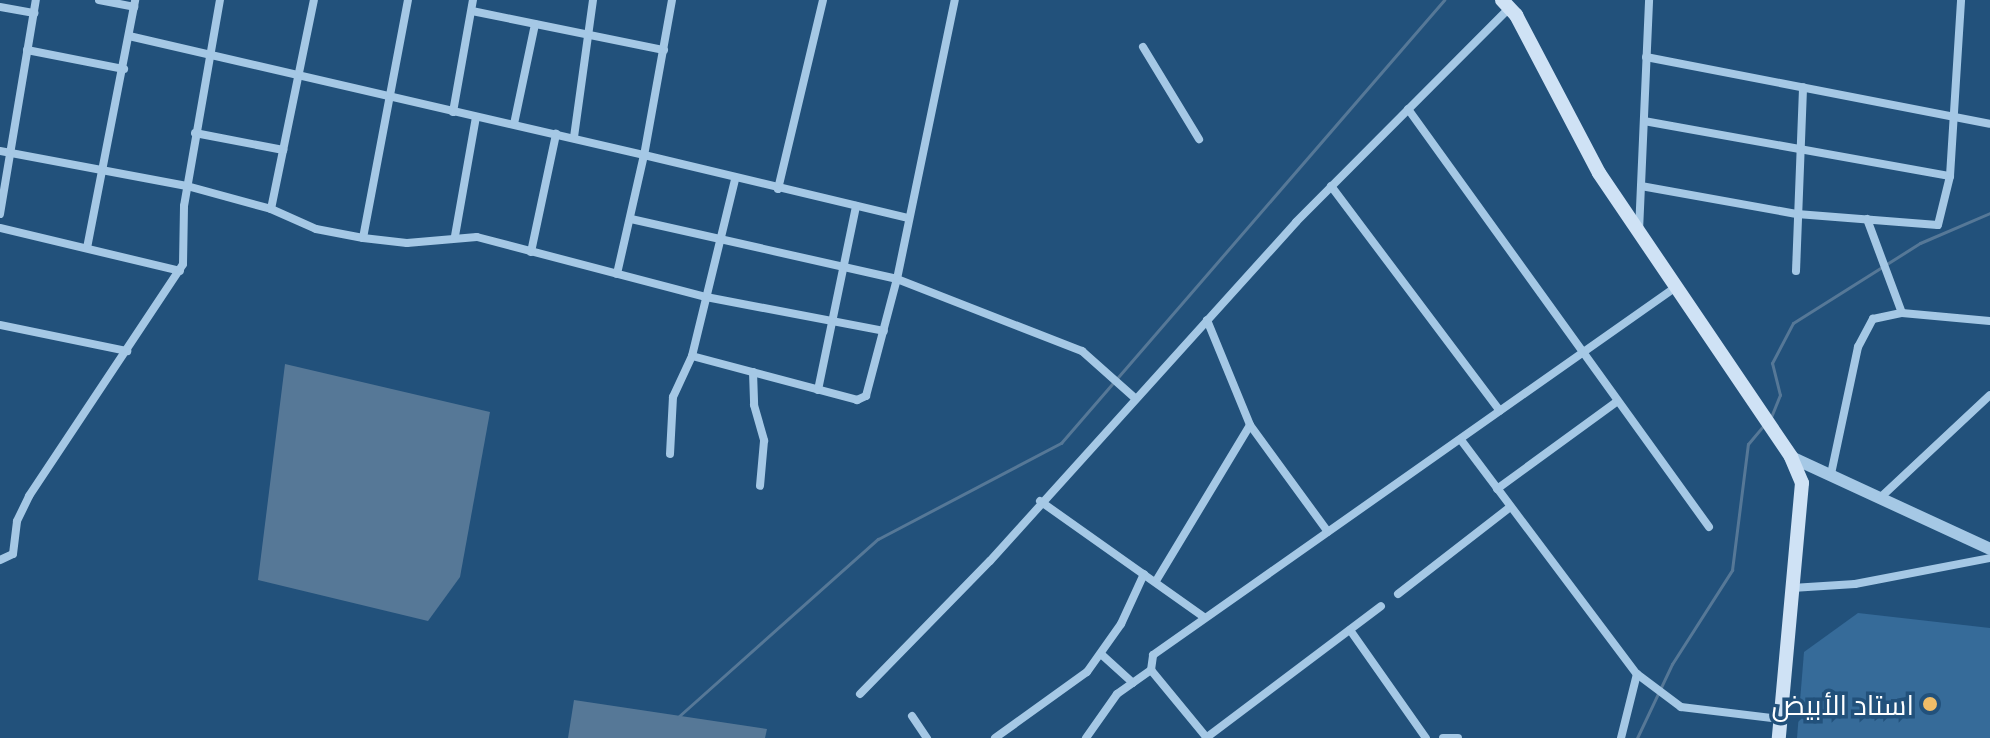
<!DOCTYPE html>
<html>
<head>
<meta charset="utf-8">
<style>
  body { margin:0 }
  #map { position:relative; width:1990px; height:738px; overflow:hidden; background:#22517b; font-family:"Exo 2",Cairo,sans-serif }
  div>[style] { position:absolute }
  .green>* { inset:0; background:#366b99 }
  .water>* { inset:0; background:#567897 }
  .stream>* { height:3px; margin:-1.5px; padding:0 1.5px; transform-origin:1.5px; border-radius:1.5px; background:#567897 }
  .minor>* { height:8px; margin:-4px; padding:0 4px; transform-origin:4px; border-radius:4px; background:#a5c8e5 }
  .tertiary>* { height:12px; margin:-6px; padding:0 6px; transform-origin:6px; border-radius:6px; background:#a5c8e5 }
  .secondary>* { height:14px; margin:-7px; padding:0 7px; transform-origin:7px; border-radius:7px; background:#cfe2f5 }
  .dots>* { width:22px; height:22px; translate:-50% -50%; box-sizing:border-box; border:4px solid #22517b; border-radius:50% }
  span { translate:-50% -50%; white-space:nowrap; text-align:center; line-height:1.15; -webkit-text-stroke:7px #22517b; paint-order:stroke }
  .poi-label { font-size:28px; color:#fff }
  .right { translate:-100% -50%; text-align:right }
</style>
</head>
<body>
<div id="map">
  <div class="green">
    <div style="clip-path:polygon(1858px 613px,1990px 628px,1990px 738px,1797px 738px,1804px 652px)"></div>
  </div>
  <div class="water">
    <div style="clip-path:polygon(285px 364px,490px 412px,460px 577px,428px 621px,258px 580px)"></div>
    <div style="clip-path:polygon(574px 700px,767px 729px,765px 738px,568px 738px)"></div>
  </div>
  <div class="stream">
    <div style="left:1771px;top:417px;width:24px;rotate:-68deg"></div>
    <div style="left:1780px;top:395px;width:33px;rotate:-104deg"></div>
    <div style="left:1772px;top:363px;width:45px;rotate:-62.3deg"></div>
    <div style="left:1793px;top:323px;width:150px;rotate:-32.2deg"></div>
    <div style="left:1920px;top:243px;width:76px;rotate:-23.2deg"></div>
    <div style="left:678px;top:717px;width:268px;rotate:-41.7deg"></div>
    <div style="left:878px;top:539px;width:207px;rotate:-27.7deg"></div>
    <div style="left:1061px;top:443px;width:586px;rotate:-49.15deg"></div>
    <div style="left:1637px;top:738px;width:82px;rotate:-64.7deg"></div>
    <div style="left:1672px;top:664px;width:112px;rotate:-57.4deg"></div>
    <div style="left:1732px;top:570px;width:127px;rotate:-82.8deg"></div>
    <div style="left:1748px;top:444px;width:23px;rotate:-50deg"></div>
  </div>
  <div class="minor">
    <div style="left:99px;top:0;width:36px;rotate:11deg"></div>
    <div style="left:672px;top:0;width:158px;rotate:100.2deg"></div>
    <div style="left:644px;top:155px;width:272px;rotate:13.4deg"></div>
    <div style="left:0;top:7px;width:35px;rotate:10deg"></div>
    <div style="left:472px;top:11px;width:196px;rotate:11.5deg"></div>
    <div style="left:129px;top:36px;width:529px;rotate:13.01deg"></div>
    <div style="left:644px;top:155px;width:122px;rotate:102.8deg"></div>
    <div style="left:1143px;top:47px;width:108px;rotate:58.7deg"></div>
    <div style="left:27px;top:50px;width:99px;rotate:11.1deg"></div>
    <div style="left:1646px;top:57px;width:350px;rotate:11deg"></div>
    <div style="left:1408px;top:109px;width:515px;rotate:54.24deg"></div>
    <div style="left:453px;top:112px;width:114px;rotate:-79.9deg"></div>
    <div style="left:1644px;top:121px;width:311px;rotate:10.2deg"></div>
    <div style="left:514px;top:124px;width:102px;rotate:-78.1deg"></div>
    <div style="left:195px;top:133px;width:90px;rotate:10.9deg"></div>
    <div style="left:574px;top:137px;width:138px;rotate:-82.1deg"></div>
    <div style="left:0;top:151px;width:190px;rotate:10.6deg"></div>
    <div style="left:187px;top:186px;width:87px;rotate:15.3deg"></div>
    <div style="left:271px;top:209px;width:213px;rotate:-78.4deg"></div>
    <div style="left:1331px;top:186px;width:281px;rotate:53.1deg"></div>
    <div style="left:1641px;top:186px;width:158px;rotate:10.2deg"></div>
    <div style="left:1797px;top:214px;width:141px;rotate:4.5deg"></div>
    <div style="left:1938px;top:225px;width:50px;rotate:-76.2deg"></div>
    <div style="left:1950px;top:176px;width:176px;rotate:-86.4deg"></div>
    <div style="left:778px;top:189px;width:194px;rotate:-76.6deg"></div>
    <div style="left:271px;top:209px;width:49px;rotate:24deg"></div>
    <div style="left:316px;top:229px;width:48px;rotate:10.8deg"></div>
    <div style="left:363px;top:238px;width:44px;rotate:6.5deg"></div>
    <div style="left:407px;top:243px;width:70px;rotate:-4.9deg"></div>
    <div style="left:477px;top:237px;width:237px;rotate:14.7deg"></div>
    <div style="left:706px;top:297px;width:181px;rotate:10.8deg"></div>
    <div style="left:0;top:214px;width:217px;rotate:-80.5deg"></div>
    <div style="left:631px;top:219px;width:273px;rotate:12.7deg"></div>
    <div style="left:897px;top:279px;width:199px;rotate:21.3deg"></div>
    <div style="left:1082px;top:351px;width:71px;rotate:41.6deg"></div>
    <div style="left:1867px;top:219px;width:100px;rotate:69.6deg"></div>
    <div style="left:0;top:228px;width:185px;rotate:13.4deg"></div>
    <div style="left:1639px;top:231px;width:231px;rotate:-87.5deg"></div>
    <div style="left:455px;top:236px;width:121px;rotate:-80deg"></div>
    <div style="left:363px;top:238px;width:242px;rotate:-79.3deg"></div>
    <div style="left:87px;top:248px;width:253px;rotate:-79deg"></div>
    <div style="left:531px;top:252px;width:121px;rotate:-78deg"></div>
    <div style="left:1796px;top:271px;width:184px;rotate:-87.8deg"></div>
    <div style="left:1207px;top:320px;width:113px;rotate:67.7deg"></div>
    <div style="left:1250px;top:425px;width:132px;rotate:53.9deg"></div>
    <div style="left:0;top:325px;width:130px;rotate:11.6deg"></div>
    <div style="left:692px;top:356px;width:171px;rotate:14.9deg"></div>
    <div style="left:857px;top:400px;width:10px;rotate:-24deg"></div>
    <div style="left:866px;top:396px;width:121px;rotate:-75.2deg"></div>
    <div style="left:897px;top:279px;width:285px;rotate:-78.3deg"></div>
    <div style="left:753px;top:372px;width:33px;rotate:88deg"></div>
    <div style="left:754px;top:405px;width:37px;rotate:74deg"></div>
    <div style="left:764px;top:441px;width:45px;rotate:95.1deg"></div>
    <div style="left:818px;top:390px;width:188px;rotate:-78.3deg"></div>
    <div style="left:1461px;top:440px;width:293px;rotate:53.1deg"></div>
    <div style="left:1637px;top:674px;width:55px;rotate:36.9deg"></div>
    <div style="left:1681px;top:707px;width:100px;rotate:6.9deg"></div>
    <div style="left:670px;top:454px;width:57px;rotate:-87deg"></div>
    <div style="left:673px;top:397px;width:45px;rotate:-65.1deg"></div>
    <div style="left:692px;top:356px;width:182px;rotate:-76.3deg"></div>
    <div style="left:1831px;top:474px;width:130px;rotate:-78deg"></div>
    <div style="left:1858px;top:347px;width:32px;rotate:-62deg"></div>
    <div style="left:1873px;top:319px;width:30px;rotate:-12deg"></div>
    <div style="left:1902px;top:313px;width:88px;rotate:5.2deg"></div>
    <div style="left:1497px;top:489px;width:146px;rotate:-36.1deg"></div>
    <div style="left:1881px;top:497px;width:149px;rotate:-43.1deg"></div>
    <div style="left:1040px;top:501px;width:202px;rotate:35.3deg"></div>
    <div style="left:0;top:560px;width:14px;rotate:-25deg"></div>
    <div style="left:13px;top:554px;width:33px;rotate:-83deg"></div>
    <div style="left:17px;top:521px;width:28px;rotate:-64deg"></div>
    <div style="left:29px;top:496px;width:278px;rotate:-56.4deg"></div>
    <div style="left:183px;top:264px;width:58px;rotate:-89deg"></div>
    <div style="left:184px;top:206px;width:209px;rotate:-80.1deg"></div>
    <div style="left:1156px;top:581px;width:182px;rotate:-58.9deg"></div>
    <div style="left:1792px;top:588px;width:63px;rotate:-3.6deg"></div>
    <div style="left:1855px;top:584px;width:137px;rotate:-10.9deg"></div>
    <div style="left:1398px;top:594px;width:142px;rotate:-37.8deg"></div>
    <div style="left:1350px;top:630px;width:132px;rotate:54.9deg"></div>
    <div style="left:1101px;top:654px;width:43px;rotate:42.2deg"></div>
    <div style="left:860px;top:694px;width:186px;rotate:-45.7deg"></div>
    <div style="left:990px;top:561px;width:457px;rotate:-47.9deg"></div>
    <div style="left:1296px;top:222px;width:302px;rotate:-45.1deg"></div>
    <div style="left:912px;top:716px;width:27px;rotate:56deg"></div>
    <div style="left:995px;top:738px;width:113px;rotate:-35.7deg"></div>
    <div style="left:1087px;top:672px;width:59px;rotate:-54.7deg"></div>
    <div style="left:1121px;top:624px;width:55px;rotate:-65.3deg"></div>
    <div style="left:1086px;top:738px;width:54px;rotate:-54.8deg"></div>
    <div style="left:1117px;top:694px;width:42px;rotate:-35.2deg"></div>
    <div style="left:1206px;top:738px;width:219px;rotate:-37deg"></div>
    <div style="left:1207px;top:738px;width:88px;rotate:-129.5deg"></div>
    <div style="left:1151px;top:670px;width:15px;rotate:-82deg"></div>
    <div style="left:1153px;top:655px;width:636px;rotate:-35.14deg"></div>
    <div style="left:1443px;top:738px;width:15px"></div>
    <div style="left:1621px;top:738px;width:66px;rotate:-76deg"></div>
  </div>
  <div class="tertiary">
    <div style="left:1791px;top:457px;width:219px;rotate:24.8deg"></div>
  </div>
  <div class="secondary">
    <div style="left:1502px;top:0;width:21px;rotate:47deg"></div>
    <div style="left:1516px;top:15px;width:178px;rotate:62.3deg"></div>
    <div style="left:1599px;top:173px;width:343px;rotate:55.9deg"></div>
    <div style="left:1791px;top:457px;width:28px;rotate:67deg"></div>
    <div style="left:1802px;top:483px;width:256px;rotate:95.2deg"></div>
  </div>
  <div class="dots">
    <div style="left:1930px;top:704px;background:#f0bd68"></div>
  </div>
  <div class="poi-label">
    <span class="right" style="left:1914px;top:704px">استاد الأبيض</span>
  </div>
</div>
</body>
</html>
